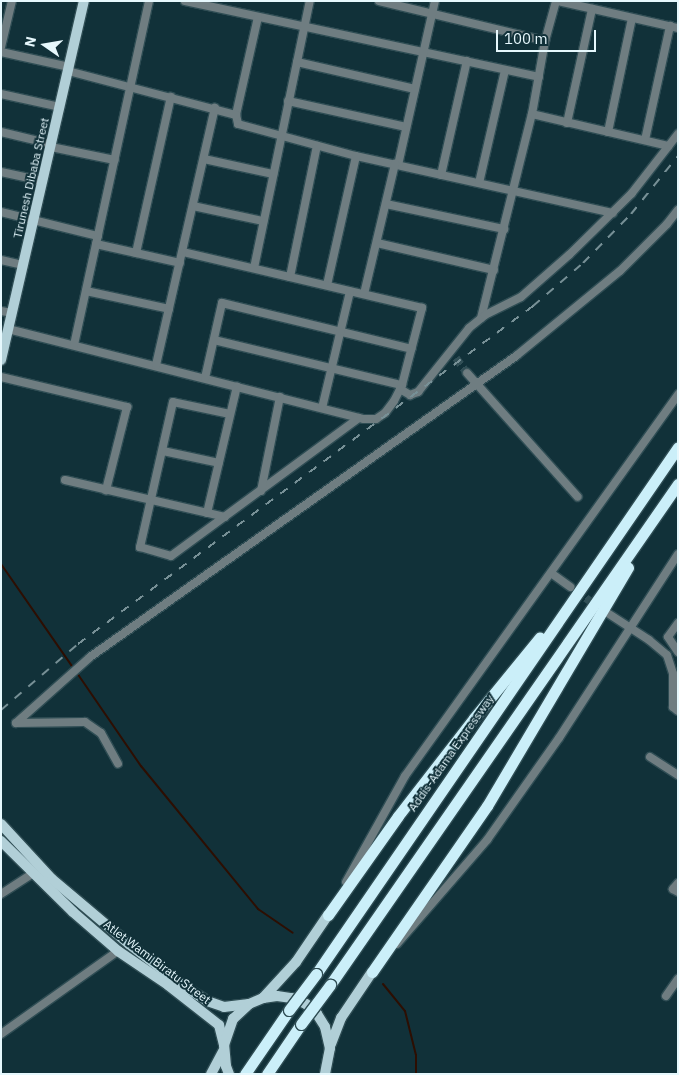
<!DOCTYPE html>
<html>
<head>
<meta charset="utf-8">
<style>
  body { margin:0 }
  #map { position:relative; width:679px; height:1075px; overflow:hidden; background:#113139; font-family:"IBM Plex Sans",sans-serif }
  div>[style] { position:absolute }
  .stream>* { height:2px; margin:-1px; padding:0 1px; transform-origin:1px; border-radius:1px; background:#2d0e02 }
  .minor-tunnel>* { height:8px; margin-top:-4px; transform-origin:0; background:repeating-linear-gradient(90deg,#314f56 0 8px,transparent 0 12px) }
  .roads { filter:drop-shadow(1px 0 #2f4d54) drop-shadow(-1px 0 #2f4d54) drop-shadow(0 1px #2f4d54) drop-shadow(0 -1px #2f4d54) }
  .minor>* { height:8px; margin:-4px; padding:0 4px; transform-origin:4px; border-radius:4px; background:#6f7d81 }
  .major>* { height:10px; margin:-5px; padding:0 5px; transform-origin:5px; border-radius:5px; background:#b1cfd7 }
  .highway>* { height:11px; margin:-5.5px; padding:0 5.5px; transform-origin:5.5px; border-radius:5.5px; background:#cbeff9 }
  .rail>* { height:2px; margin-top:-1px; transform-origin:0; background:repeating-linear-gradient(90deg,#779096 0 9px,transparent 0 18px) }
  .bridges { filter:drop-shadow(1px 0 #2f4d54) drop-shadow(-1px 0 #2f4d54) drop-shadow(0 1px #2f4d54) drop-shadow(0 -1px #2f4d54) }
  .highway-bridge>* { height:11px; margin:-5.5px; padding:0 5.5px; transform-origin:5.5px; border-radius:5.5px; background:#cbeff9 }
  span { translate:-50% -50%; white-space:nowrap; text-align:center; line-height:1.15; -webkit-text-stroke:4px #113139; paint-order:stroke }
  .street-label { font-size:12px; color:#e6f8fd }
  .frame { position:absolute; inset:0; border:2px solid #e6f8fd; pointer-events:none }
  .north { position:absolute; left:20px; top:20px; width:50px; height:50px; -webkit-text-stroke:4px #113139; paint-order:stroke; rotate:283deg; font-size:14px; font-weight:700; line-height:20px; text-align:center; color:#e6f8fd }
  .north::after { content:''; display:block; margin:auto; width:18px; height:22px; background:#e6f8fd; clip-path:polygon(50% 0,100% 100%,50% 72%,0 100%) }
  .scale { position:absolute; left:496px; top:30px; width:100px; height:22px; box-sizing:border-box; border:2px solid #e6f8fd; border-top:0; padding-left:6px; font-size:15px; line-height:18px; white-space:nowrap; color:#e6f8fd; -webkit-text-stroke:4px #113139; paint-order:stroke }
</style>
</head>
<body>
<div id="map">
  <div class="stream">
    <div style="left:1px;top:564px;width:128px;rotate:55.2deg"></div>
    <div style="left:77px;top:673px;width:113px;rotate:55.5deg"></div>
    <div style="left:141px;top:766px;width:185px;rotate:50.7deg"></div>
    <div style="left:258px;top:909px;width:42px;rotate:34.4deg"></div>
    <div style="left:383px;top:984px;width:35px;rotate:51deg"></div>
    <div style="left:405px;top:1011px;width:45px;rotate:76deg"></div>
    <div style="left:416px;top:1055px;width:19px;rotate:90deg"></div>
  </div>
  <div class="minor-tunnel">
    <div style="left:456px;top:358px;width:19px;rotate:54deg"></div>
    <div style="left:576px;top:591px;width:26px;rotate:36deg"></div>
  </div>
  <div class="roads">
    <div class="minor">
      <div style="left:185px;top:1px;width:362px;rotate:12.1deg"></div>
      <div style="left:379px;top:1px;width:171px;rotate:13.5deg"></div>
      <div style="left:558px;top:1px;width:123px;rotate:12.7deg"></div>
      <div style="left:258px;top:17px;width:100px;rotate:102.7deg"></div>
      <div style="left:236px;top:115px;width:9px;rotate:77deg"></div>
      <div style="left:238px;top:124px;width:122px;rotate:15.2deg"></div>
      <div style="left:356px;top:156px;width:263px;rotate:12.5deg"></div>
      <div style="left:1px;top:47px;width:47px;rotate:-76.6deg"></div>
      <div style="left:1px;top:52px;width:70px;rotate:12.4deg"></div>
      <div style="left:297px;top:62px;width:121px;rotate:12.9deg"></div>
      <div style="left:68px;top:71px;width:174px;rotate:14.7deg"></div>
      <div style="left:1px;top:94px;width:60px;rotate:12.4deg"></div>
      <div style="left:288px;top:101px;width:121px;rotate:12.4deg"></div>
      <div style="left:532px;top:114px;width:140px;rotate:13.2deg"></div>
      <div style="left:567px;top:123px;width:117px;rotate:-77.6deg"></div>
      <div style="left:1px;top:132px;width:51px;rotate:13.5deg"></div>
      <div style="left:608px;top:132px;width:116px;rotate:-78.1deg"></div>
      <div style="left:645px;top:140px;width:117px;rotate:-77.6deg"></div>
      <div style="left:51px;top:147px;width:65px;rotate:11.5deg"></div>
      <div style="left:204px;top:159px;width:71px;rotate:12.3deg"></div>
      <div style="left:398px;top:165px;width:168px;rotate:-77.3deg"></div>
      <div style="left:1px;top:172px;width:43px;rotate:12.1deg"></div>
      <div style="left:441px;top:175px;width:117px;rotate:-77.2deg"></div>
      <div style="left:479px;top:183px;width:116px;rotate:-77deg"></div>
      <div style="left:386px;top:204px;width:121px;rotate:12deg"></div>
      <div style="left:193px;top:206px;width:72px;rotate:12.1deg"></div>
      <div style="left:1px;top:212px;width:100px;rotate:13.9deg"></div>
      <div style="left:377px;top:243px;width:120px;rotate:13deg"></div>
      <div style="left:96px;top:244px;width:86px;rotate:12.7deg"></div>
      <div style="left:136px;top:253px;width:160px;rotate:-77.4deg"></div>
      <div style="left:1px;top:260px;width:23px;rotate:13deg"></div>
      <div style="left:254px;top:268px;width:273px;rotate:-78.2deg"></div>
      <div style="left:290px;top:277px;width:134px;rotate:-78.4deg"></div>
      <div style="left:327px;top:285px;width:132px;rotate:-77.3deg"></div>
      <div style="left:86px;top:291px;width:85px;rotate:12.2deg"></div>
      <div style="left:364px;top:294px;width:134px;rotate:-76.6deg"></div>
      <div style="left:1px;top:311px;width:11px;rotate:10deg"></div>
      <div style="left:481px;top:318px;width:210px;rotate:-76deg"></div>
      <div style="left:532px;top:114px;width:74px;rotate:-79.9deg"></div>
      <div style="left:545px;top:41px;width:41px;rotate:-74.6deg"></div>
      <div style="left:8px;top:329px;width:367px;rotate:14.2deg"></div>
      <div style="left:364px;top:419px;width:12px"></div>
      <div style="left:376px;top:419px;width:11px;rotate:-34deg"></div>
      <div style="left:385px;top:413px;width:15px;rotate:-53deg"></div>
      <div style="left:394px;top:401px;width:18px;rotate:-63deg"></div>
      <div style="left:402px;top:385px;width:80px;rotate:-75.4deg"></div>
      <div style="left:422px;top:308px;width:245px;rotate:-166.8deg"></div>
      <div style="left:214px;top:340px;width:193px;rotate:13.5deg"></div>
      <div style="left:74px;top:345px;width:352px;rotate:-77.7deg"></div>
      <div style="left:156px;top:365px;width:264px;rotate:-77.1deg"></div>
      <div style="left:467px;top:373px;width:166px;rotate:48.2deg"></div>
      <div style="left:1px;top:377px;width:130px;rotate:13.4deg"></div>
      <div style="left:127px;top:407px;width:86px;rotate:104.2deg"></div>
      <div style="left:205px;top:378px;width:77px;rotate:-77.2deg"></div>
      <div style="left:222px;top:303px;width:195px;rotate:13.6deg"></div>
      <div style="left:400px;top:389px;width:12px;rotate:31deg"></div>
      <div style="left:410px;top:395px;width:9px;rotate:-21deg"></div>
      <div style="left:418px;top:392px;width:82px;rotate:-51.4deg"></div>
      <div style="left:469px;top:328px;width:21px;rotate:-39deg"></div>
      <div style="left:485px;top:315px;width:40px;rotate:-26.6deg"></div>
      <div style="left:521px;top:297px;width:64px;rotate:-41.2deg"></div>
      <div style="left:569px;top:255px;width:88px;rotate:-44.5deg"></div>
      <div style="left:632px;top:193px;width:75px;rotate:-52.1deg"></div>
      <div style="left:322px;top:408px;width:120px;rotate:-76.5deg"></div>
      <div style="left:230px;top:414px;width:58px;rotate:-168.1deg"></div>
      <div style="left:173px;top:402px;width:149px;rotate:102.8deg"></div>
      <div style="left:140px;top:547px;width:32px;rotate:16deg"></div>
      <div style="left:171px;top:556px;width:233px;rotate:-36.3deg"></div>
      <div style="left:163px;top:451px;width:57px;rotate:12.1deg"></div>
      <div style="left:65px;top:480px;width:164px;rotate:13deg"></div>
      <div style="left:261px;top:491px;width:96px;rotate:-78.6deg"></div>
      <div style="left:207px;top:513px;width:130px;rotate:-76.7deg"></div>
      <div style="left:551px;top:573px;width:24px;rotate:36deg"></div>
      <div style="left:609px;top:614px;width:48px;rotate:33deg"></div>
      <div style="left:649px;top:640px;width:23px;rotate:40deg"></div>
      <div style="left:667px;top:655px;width:20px;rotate:72deg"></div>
      <div style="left:673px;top:674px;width:33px;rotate:90deg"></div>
      <div style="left:673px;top:707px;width:6px;rotate:39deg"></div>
      <div style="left:678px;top:623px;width:17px;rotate:126deg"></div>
      <div style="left:668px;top:637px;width:18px;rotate:56deg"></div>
      <div style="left:16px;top:723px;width:99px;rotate:-41.7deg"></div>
      <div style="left:90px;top:657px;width:522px;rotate:-35.24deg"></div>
      <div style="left:516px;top:356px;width:134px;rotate:-39.3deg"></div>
      <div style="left:620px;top:271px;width:66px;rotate:-45deg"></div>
      <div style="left:667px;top:224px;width:18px;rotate:-52deg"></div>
      <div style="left:16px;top:723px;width:69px;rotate:-0.8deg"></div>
      <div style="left:85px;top:722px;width:19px;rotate:35deg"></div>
      <div style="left:101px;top:733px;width:35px;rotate:61deg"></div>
      <div style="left:650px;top:757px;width:33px;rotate:33deg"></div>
      <div style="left:346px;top:882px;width:121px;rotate:-60.9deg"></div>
      <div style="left:405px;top:776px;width:470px;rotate:-54.4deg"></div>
      <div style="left:678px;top:883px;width:8px;rotate:130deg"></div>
      <div style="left:673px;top:889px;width:6px;rotate:31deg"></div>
      <div style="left:1px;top:894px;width:37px;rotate:-33deg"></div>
      <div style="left:397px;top:944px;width:138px;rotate:-49.1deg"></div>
      <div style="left:487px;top:840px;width:125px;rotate:-54.8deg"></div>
      <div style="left:559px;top:738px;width:219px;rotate:-57.1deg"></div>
      <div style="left:666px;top:996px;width:21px;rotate:-55deg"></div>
      <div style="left:1px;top:1034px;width:143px;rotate:-35.4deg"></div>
    </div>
    <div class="major">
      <div style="left:1px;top:360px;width:368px;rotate:-77deg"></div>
      <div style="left:1px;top:824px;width:75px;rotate:47.2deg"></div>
      <div style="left:52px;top:879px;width:101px;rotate:40.2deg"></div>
      <div style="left:129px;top:944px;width:71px;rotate:37.5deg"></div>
      <div style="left:185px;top:987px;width:26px;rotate:32deg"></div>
      <div style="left:207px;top:1001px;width:18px;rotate:19deg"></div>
      <div style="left:224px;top:1007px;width:25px;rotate:-7deg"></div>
      <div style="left:1px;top:841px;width:101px;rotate:44.6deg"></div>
      <div style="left:73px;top:912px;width:60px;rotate:40.9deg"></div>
      <div style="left:118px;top:951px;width:60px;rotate:34.2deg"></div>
      <div style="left:168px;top:985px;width:65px;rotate:38.1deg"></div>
      <div style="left:219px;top:1025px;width:21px;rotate:76deg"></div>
      <div style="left:263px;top:998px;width:49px;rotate:-47.5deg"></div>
      <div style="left:296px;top:962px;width:57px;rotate:-55.8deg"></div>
      <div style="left:331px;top:1044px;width:28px;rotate:-69deg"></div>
      <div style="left:341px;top:1018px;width:55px;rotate:-56deg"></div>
      <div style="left:211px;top:1074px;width:26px;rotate:-62deg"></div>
      <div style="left:229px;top:1074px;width:9px;rotate:-111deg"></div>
      <div style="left:226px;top:1066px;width:21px;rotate:-95deg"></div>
      <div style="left:224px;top:1045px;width:28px;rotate:-71deg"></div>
      <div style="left:233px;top:1019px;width:22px;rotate:-43deg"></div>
      <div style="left:249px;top:1004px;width:15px;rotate:-23deg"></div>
      <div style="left:263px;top:998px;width:14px;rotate:-8deg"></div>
      <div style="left:277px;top:996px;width:15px;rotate:8deg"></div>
      <div style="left:292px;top:998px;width:15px;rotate:23deg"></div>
      <div style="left:306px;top:1004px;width:15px;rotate:42deg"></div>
      <div style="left:317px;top:1014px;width:15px;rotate:58deg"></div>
      <div style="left:325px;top:1027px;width:22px;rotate:77deg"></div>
      <div style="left:330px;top:1048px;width:26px;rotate:101deg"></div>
    </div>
    <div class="highway">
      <div style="left:328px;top:915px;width:121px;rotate:-54.7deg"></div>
      <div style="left:398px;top:816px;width:124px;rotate:-52.2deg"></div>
      <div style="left:474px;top:718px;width:104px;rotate:-50.8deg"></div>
      <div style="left:372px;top:972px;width:202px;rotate:-55.3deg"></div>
      <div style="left:487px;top:806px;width:277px;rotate:-59.4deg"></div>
      <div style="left:316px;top:974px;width:639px;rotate:-55.51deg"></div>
      <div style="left:330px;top:985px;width:610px;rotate:-55.22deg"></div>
      <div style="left:245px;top:1074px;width:78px;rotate:-55.5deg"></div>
      <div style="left:267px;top:1074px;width:60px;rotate:-55.8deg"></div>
    </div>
  </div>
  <div class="rail">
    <div style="left:1px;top:710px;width:101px;rotate:-40.6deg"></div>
    <div style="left:78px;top:644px;width:567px;rotate:-36.61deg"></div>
    <div style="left:533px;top:306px;width:66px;rotate:-40.7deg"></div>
    <div style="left:583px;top:263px;width:69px;rotate:-45.6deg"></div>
    <div style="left:631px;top:214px;width:75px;rotate:-51deg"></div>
  </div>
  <div class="bridges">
    <div class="highway-bridge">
      <div style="left:289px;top:1010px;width:45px;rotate:-53.1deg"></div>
      <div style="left:301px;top:1024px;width:49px;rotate:-53.4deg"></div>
    </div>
  </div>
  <div class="street-label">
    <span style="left:31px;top:178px;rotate:-77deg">Tirunesh Dibaba Street</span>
    <span style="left:451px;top:753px;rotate:-55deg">Addis-Adama Expressway</span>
    <span style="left:157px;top:962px;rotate:37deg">Atlet Wami Biratu Street</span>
  </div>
  <div class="frame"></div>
  <div class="north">N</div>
  <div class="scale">100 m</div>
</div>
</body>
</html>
